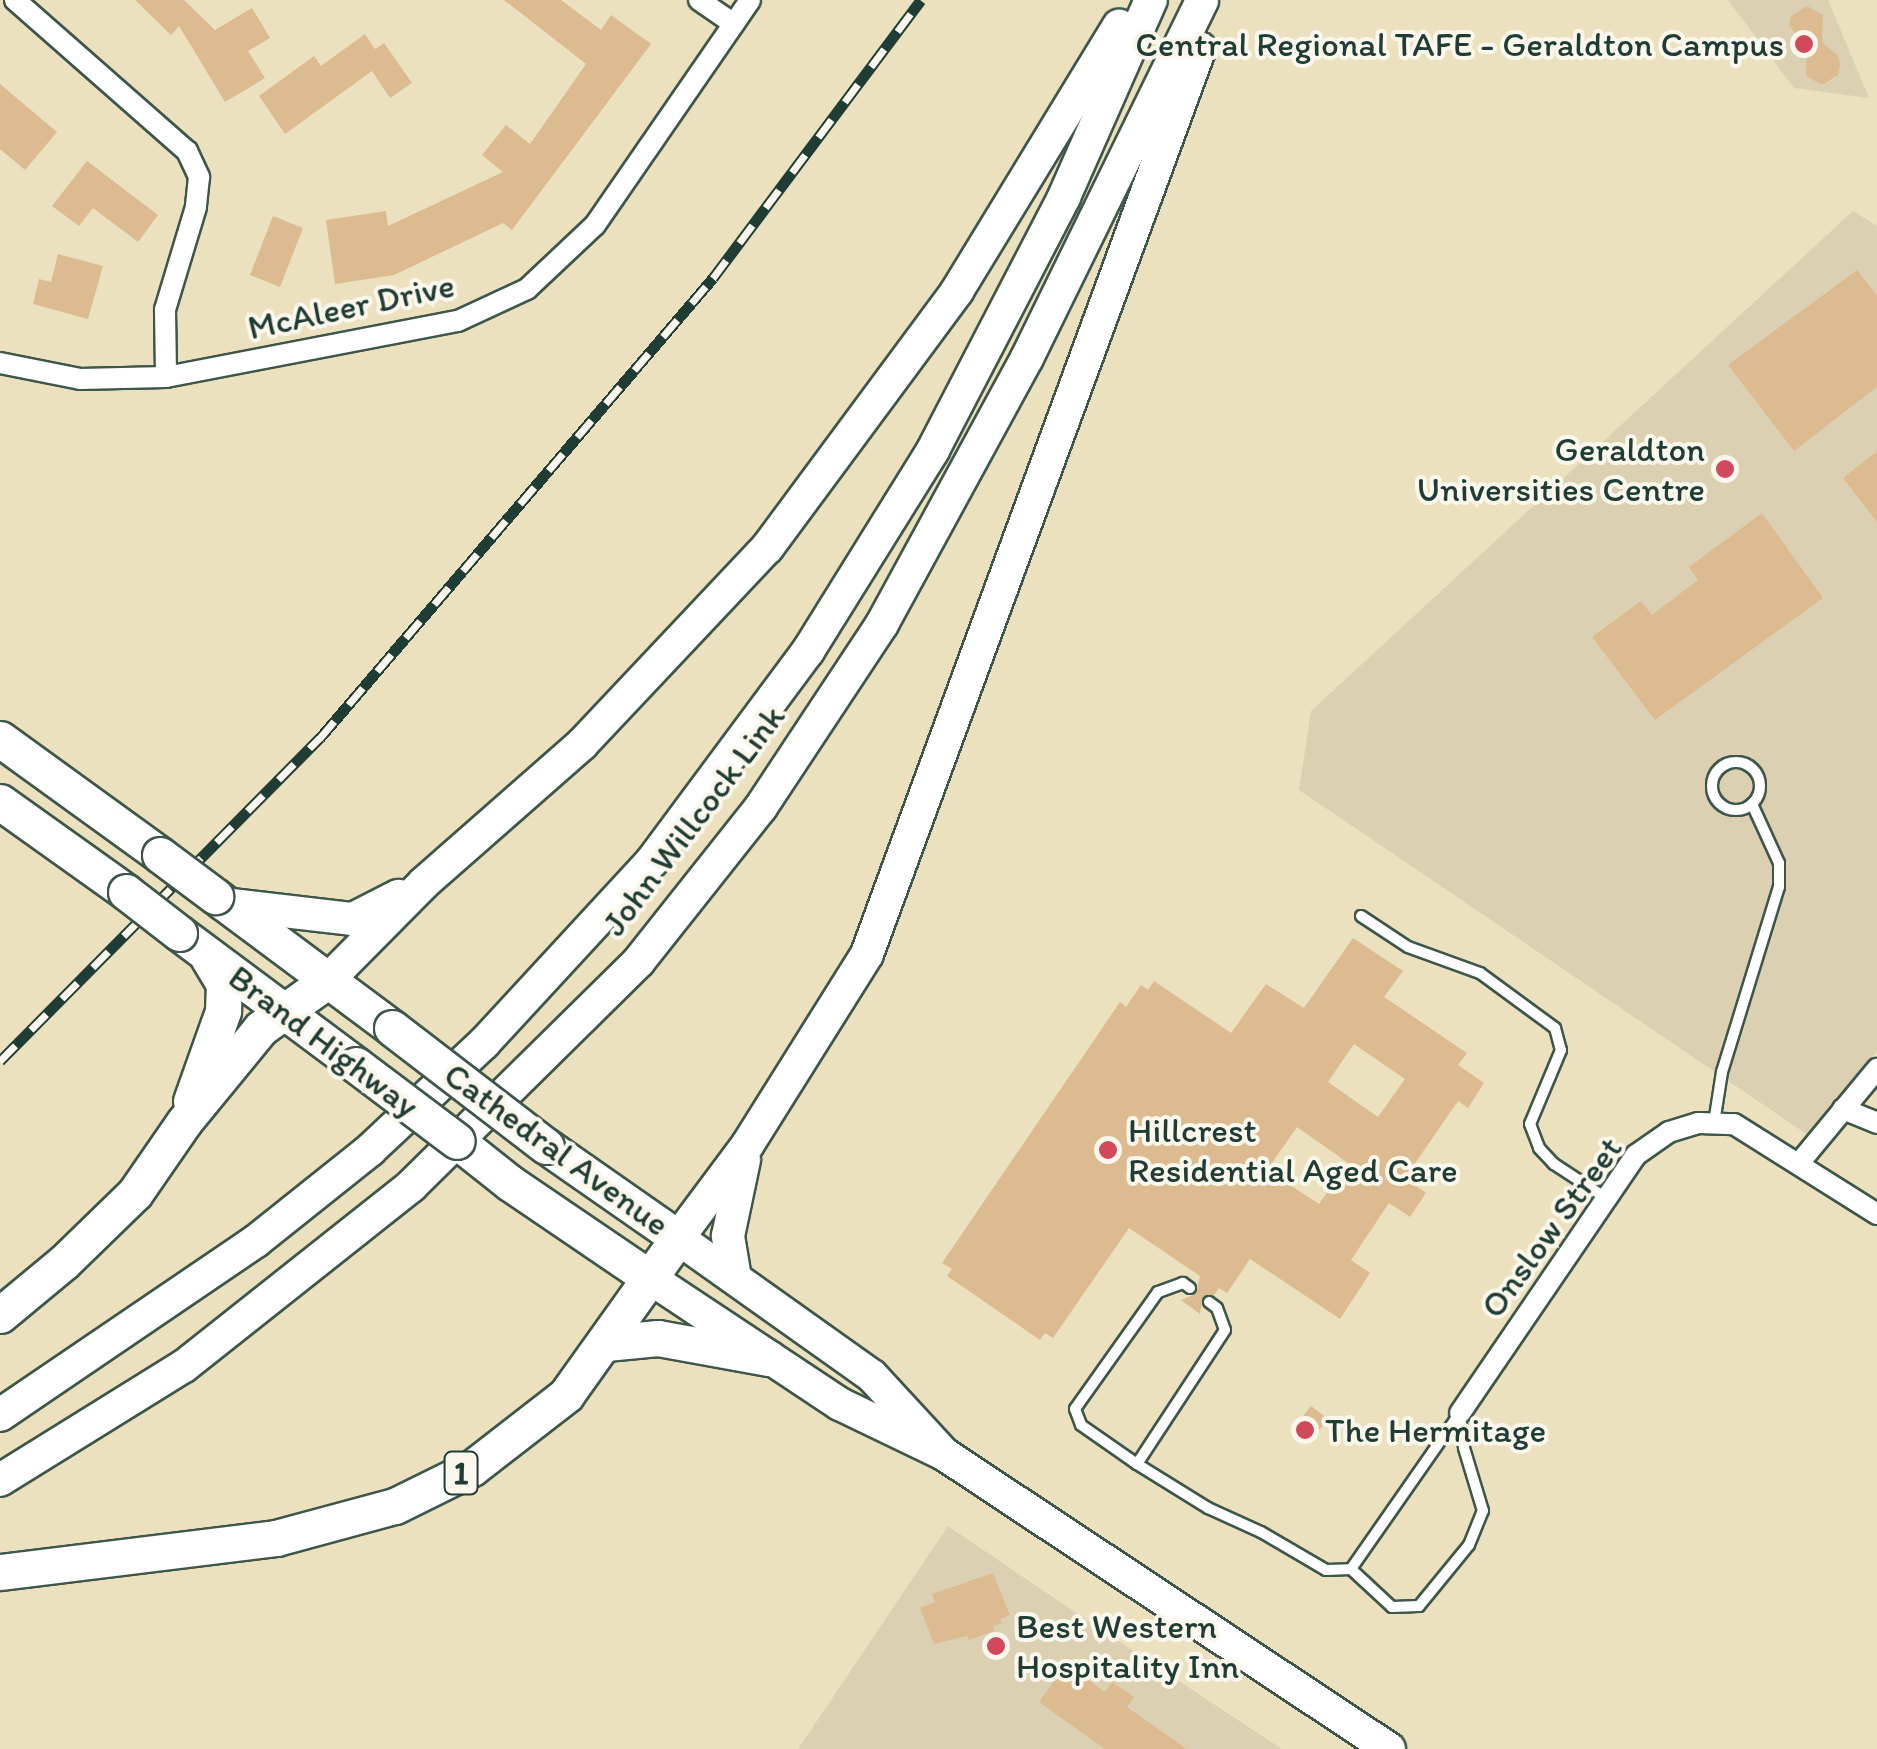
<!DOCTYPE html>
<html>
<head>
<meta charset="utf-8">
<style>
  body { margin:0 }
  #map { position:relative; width:1877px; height:1749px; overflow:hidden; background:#ebe1bf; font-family:Itim,sans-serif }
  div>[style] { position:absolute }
  .built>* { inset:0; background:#dbd1b2 }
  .building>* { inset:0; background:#dcbb91 }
  .roads { filter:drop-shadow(2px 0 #3e5649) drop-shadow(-2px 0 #3e5649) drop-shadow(0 2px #3e5649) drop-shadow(0 -2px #3e5649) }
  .service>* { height:10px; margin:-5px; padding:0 5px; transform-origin:5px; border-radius:5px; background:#fff }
  .service>.ring { margin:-5px; padding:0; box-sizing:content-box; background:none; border:10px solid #fff; border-radius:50% }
  .minor>* { height:20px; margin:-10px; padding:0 10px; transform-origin:10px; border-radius:10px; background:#fff }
  .primary>* { height:32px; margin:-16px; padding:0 16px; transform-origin:16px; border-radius:16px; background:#fff }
  .trunk>* { height:35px; margin:-17.5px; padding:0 17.5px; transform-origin:17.5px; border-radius:17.5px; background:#fff }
  .rail>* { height:11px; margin-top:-5.5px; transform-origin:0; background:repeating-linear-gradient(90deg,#fbf7ec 0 22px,#1f3d34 0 44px); box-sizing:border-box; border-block:2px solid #1f3d34 }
  .bridges { filter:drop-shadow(2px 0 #3e5649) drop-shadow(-2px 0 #3e5649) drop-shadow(0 2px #3e5649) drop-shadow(0 -2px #3e5649) }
  .trunk-bridge>* { height:35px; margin:-17.5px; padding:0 17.5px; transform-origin:17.5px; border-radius:17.5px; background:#fff }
  .dots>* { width:28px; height:28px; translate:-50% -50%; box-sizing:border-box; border:5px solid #fbf7ec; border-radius:50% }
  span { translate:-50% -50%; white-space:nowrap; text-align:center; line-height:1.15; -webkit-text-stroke:8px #fbf7ec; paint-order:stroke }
  .shield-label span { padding:2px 8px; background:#fbf7ec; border:2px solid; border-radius:8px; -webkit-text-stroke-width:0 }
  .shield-label { font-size:32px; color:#1f3d34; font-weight:700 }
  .poi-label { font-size:35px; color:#1f3d34 }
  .right { translate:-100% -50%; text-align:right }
  .left { translate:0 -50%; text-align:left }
  .street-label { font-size:35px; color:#1f3d34 }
</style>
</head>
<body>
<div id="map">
  <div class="built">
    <div style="clip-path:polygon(1728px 0,1828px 0,1869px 98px,1794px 88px)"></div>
    <div style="clip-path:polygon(1853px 211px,1877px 226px,1877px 1051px,1808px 1135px,1299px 790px,1311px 711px)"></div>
    <div style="clip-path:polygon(948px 1526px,1091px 1623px,1282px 1749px,798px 1749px)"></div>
  </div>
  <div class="building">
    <div style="clip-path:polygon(135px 0,184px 0,215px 30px,252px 8px,270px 38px,248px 51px,265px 78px,225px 102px,179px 26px,171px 35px)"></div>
    <div style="clip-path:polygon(504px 0,561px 0,601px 30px,611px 15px,651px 44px,512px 230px,503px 223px,394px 275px,335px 284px,326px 220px,386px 211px,388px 226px,503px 172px,482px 155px,506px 125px,530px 144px,586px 64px)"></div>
    <div style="clip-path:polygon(1807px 6px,1823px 15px,1822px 42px,1838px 56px,1840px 65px,1838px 75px,1822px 85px,1806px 76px,1807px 49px,1789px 25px,1791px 16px)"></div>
    <div style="clip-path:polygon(365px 34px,375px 49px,384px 43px,412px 83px,390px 98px,372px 71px,285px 134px,259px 96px,314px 56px,321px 66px)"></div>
    <div style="clip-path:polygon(0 84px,57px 132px,25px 170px,0 149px)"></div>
    <div style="clip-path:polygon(87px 161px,158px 215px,138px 242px,93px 208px,79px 226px,52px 206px)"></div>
    <div style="clip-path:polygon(273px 216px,303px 228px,280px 287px,250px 275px)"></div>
    <div style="clip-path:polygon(58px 254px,103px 266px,88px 319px,33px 304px,39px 279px,51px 282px)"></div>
    <div style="clip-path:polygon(1857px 270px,1877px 296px,1877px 387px,1794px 451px,1728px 365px)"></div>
    <div style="clip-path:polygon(1877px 451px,1877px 522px,1843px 478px)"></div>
    <div style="clip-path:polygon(1762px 513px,1823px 598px,1655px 720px,1592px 637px,1641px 601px,1652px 615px,1698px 580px,1689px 567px)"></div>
    <div style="clip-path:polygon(evenodd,1353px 938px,1403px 971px,1384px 997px,1467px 1053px,1458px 1065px,1484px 1083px,1468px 1108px,1458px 1101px,1405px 1178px,1426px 1193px,1410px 1217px,1389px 1203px,1351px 1260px,1370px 1273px,1340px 1319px,1250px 1259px,1227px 1293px,1219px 1288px,1214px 1295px,1203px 1296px,1200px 1314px,1181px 1300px,1196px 1294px,1200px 1276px,1129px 1228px,1053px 1338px,1045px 1333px,1040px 1340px,947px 1276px,952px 1269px,942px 1263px,1120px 1002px,1126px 1007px,1141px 985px,1148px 990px,1154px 981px,1231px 1033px,1266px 984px,1304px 1008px,1353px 938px,1354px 1044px,1405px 1079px,1378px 1117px,1328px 1082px,1354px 1044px,1353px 938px,1297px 1127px,1348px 1163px,1319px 1204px,1267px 1170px,1297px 1127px)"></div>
    <div style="clip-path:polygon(1311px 1406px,1328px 1419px,1309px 1443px,1292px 1430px)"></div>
    <div style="clip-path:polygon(993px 1573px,1010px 1615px,1000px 1619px,1002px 1623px,993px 1626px,994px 1631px,969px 1640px,967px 1636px,934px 1644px,920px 1608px,935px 1602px,932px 1594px)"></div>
    <div style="clip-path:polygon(1066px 1664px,1105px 1692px,1112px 1682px,1134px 1697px,1127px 1707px,1187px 1749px,1105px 1749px,1039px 1702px)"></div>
  </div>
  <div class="roads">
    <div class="service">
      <div class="ring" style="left:1712px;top:762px;width:38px;height:38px"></div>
      <div style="left:1361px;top:916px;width:56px;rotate:33.4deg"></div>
      <div style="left:1408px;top:947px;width:77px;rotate:19.9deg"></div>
      <div style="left:1480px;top:973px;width:93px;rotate:36.3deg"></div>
      <div style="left:1555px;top:1028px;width:23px;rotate:75deg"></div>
      <div style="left:1561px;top:1050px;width:80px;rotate:112.7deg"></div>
      <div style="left:1530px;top:1124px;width:26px;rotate:69deg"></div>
      <div style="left:1539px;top:1148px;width:22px;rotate:47deg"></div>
      <div style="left:1554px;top:1164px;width:62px;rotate:33.2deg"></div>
      <div style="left:1714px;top:1123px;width:52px;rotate:-81.1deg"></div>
      <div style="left:1722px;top:1072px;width:194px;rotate:-72.9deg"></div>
      <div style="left:1779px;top:887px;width:24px;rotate:-90deg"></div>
      <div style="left:1779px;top:863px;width:65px;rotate:-114.6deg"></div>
      <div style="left:1190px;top:1288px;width:9px;rotate:-144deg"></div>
      <div style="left:1183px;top:1283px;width:27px;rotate:160deg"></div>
      <div style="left:1158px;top:1292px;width:143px;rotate:125.4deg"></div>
      <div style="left:1075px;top:1409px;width:17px;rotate:69deg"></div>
      <div style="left:1081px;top:1425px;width:68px;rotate:34.9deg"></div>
      <div style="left:1137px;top:1464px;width:160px;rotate:-56.7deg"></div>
      <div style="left:1225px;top:1330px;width:23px;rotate:-110deg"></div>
      <div style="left:1217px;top:1308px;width:10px;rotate:-143deg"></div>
      <div style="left:1137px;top:1464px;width:84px;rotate:31.8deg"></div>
      <div style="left:1208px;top:1508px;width:58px;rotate:24.4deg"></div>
      <div style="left:1261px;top:1532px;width:75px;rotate:30.3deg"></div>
      <div style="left:1326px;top:1570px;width:25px;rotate:-2deg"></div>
      <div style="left:1351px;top:1569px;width:56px;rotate:42.8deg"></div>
      <div style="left:1392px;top:1607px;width:27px;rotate:-2deg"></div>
      <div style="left:1419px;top:1606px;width:79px;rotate:-50.7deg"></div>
      <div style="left:1469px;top:1545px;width:37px;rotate:-68deg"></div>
      <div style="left:1483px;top:1511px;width:66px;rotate:-106.8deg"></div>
      <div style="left:1464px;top:1448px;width:35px;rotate:-97deg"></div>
      <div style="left:1351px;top:1569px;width:189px;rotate:-55.1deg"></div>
    </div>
    <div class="minor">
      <div style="left:15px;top:0;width:229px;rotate:41.3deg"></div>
      <div style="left:187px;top:151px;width:29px;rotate:65deg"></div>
      <div style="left:199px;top:177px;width:30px;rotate:96deg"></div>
      <div style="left:196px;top:207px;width:108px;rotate:106.8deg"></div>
      <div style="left:165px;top:310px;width:67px;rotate:89.1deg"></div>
      <div style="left:699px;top:0;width:42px;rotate:34.4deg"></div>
      <div style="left:0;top:363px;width:82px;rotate:11.3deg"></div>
      <div style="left:80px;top:379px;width:86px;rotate:-1.3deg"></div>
      <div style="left:166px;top:377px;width:297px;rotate:-10.9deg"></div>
      <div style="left:458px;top:321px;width:76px;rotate:-24.9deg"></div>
      <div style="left:527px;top:289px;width:93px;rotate:-43.3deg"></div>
      <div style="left:595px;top:225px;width:273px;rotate:-55.4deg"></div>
      <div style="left:1843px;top:1109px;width:37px;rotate:22deg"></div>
      <div style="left:1800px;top:1162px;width:121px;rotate:-50.4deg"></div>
      <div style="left:1460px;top:1413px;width:312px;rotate:-55.7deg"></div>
      <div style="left:1636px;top:1155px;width:40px;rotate:-34.9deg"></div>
      <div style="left:1669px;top:1132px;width:31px;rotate:-17deg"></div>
      <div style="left:1699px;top:1123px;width:35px;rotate:2deg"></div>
      <div style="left:1734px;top:1124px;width:169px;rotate:32.2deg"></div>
    </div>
    <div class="primary">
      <div style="left:223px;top:904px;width:131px;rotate:6.6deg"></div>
      <div style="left:353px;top:919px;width:51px;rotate:-27.1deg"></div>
      <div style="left:327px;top:981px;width:138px;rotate:-45.3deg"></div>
      <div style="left:424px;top:883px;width:210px;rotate:-41.3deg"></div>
      <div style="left:582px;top:744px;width:270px;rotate:-46.7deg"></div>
      <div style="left:767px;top:548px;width:320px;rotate:-53.5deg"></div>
      <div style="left:957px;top:291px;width:311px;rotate:-58.6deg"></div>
      <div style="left:650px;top:1278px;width:228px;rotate:33.6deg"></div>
      <div style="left:840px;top:1404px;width:115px;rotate:25.7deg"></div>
      <div style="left:944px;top:1454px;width:534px;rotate:33.54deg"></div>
      <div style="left:735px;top:1278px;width:43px;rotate:-99.5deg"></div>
      <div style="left:728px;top:1236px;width:78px;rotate:-78.1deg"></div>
      <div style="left:0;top:1415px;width:310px;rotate:-34.2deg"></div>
      <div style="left:256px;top:1241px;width:146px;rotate:-38.6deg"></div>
      <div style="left:370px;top:1150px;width:156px;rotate:-43.2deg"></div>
      <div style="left:484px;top:1043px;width:248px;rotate:-47.3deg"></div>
      <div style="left:652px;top:861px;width:262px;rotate:-53.4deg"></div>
      <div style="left:808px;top:651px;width:237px;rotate:-58.1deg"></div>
      <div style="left:933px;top:450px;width:285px;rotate:-62.6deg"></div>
      <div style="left:1064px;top:197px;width:215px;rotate:-66.2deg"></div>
      <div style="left:944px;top:1454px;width:106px;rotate:-132.7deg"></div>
      <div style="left:872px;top:1376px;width:238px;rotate:-144.6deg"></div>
      <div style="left:678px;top:1238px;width:117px;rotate:-53.3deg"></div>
      <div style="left:748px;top:1144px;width:224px;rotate:-57.9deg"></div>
      <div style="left:867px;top:954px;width:965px;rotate:-69.82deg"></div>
      <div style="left:0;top:1480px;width:216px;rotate:-31.8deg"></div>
      <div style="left:184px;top:1366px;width:290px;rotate:-38.4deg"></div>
      <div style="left:411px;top:1186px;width:320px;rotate:-44.6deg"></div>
      <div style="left:639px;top:961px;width:196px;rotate:-51.6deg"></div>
      <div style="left:761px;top:807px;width:219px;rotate:-56.5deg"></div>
      <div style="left:882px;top:624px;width:303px;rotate:-61.4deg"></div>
      <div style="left:1027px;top:358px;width:398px;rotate:-63.9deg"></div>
    </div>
    <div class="trunk">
      <div style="left:0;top:739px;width:198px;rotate:35.9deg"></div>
      <div style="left:0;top:802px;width:155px;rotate:35.5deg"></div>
      <div style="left:215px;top:896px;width:221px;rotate:36.7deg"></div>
      <div style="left:179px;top:933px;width:221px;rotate:36.7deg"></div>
      <div style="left:191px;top:1101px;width:96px;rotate:-70.4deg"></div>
      <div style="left:223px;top:1011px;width:27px;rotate:-88deg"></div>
      <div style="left:224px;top:984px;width:31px;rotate:-121deg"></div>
      <div style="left:457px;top:1141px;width:68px;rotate:38.4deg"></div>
      <div style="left:510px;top:1183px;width:169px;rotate:34.2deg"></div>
      <div style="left:0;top:1315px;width:83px;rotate:-39.6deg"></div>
      <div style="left:64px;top:1262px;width:99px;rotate:-44.2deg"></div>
      <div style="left:135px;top:1193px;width:86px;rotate:-55.4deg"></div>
      <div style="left:184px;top:1122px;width:122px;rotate:-50.7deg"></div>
      <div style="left:261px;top:1028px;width:81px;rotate:-35.5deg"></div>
      <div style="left:606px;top:1343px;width:52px;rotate:-5.5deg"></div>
      <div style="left:658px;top:1338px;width:112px;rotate:10.3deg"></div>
      <div style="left:0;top:1572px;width:278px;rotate:-7deg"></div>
      <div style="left:276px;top:1538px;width:123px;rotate:-15.1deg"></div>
      <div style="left:395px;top:1506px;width:86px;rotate:-26.3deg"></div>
      <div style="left:472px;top:1468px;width:119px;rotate:-37.8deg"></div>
      <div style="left:566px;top:1395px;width:193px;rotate:-54.5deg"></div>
      <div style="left:678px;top:1238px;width:161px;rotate:-145.1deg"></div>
    </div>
  </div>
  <div class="rail">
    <div style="left:0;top:1061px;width:455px;rotate:-45.3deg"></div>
    <div style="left:320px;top:738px;width:605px;rotate:-49.49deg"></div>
    <div style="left:713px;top:278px;width:347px;rotate:-53.2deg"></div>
  </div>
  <div class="bridges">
    <div class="trunk-bridge">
      <div style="left:160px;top:855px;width:69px;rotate:36.7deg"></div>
      <div style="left:126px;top:892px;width:67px;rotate:37.7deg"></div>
      <div style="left:392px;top:1028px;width:194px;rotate:37.5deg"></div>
      <div style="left:356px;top:1065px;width:126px;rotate:37deg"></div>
    </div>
  </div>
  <div class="dots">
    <div style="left:1804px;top:44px;background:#d1495b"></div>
    <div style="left:1725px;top:469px;background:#d1495b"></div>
    <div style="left:1108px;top:1150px;background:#d1495b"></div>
    <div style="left:1305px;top:1430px;background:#d1495b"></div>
    <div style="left:996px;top:1646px;background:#d1495b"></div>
  </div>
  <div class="shield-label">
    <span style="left:461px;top:1473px">1</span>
  </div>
  <div class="poi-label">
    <span class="right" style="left:1784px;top:44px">Central Regional TAFE - Geraldton Campus</span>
    <span class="right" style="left:1705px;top:469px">Geraldton<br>Universities Centre</span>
    <span class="left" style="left:1128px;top:1150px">Hillcrest<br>Residential Aged Care</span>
    <span class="left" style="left:1325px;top:1430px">The Hermitage</span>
    <span class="left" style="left:1016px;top:1646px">Best Western<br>Hospitality Inn</span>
  </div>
  <div class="street-label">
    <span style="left:351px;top:306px;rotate:-12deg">McAleer Drive</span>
    <span style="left:693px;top:820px;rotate:-53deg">John Willcock Link</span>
    <span style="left:324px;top:1041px;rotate:37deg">Brand Highway</span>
    <span style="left:557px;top:1149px;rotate:36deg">Cathedral Avenue</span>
    <span style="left:1551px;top:1227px;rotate:-54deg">Onslow Street</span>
  </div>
</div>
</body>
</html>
